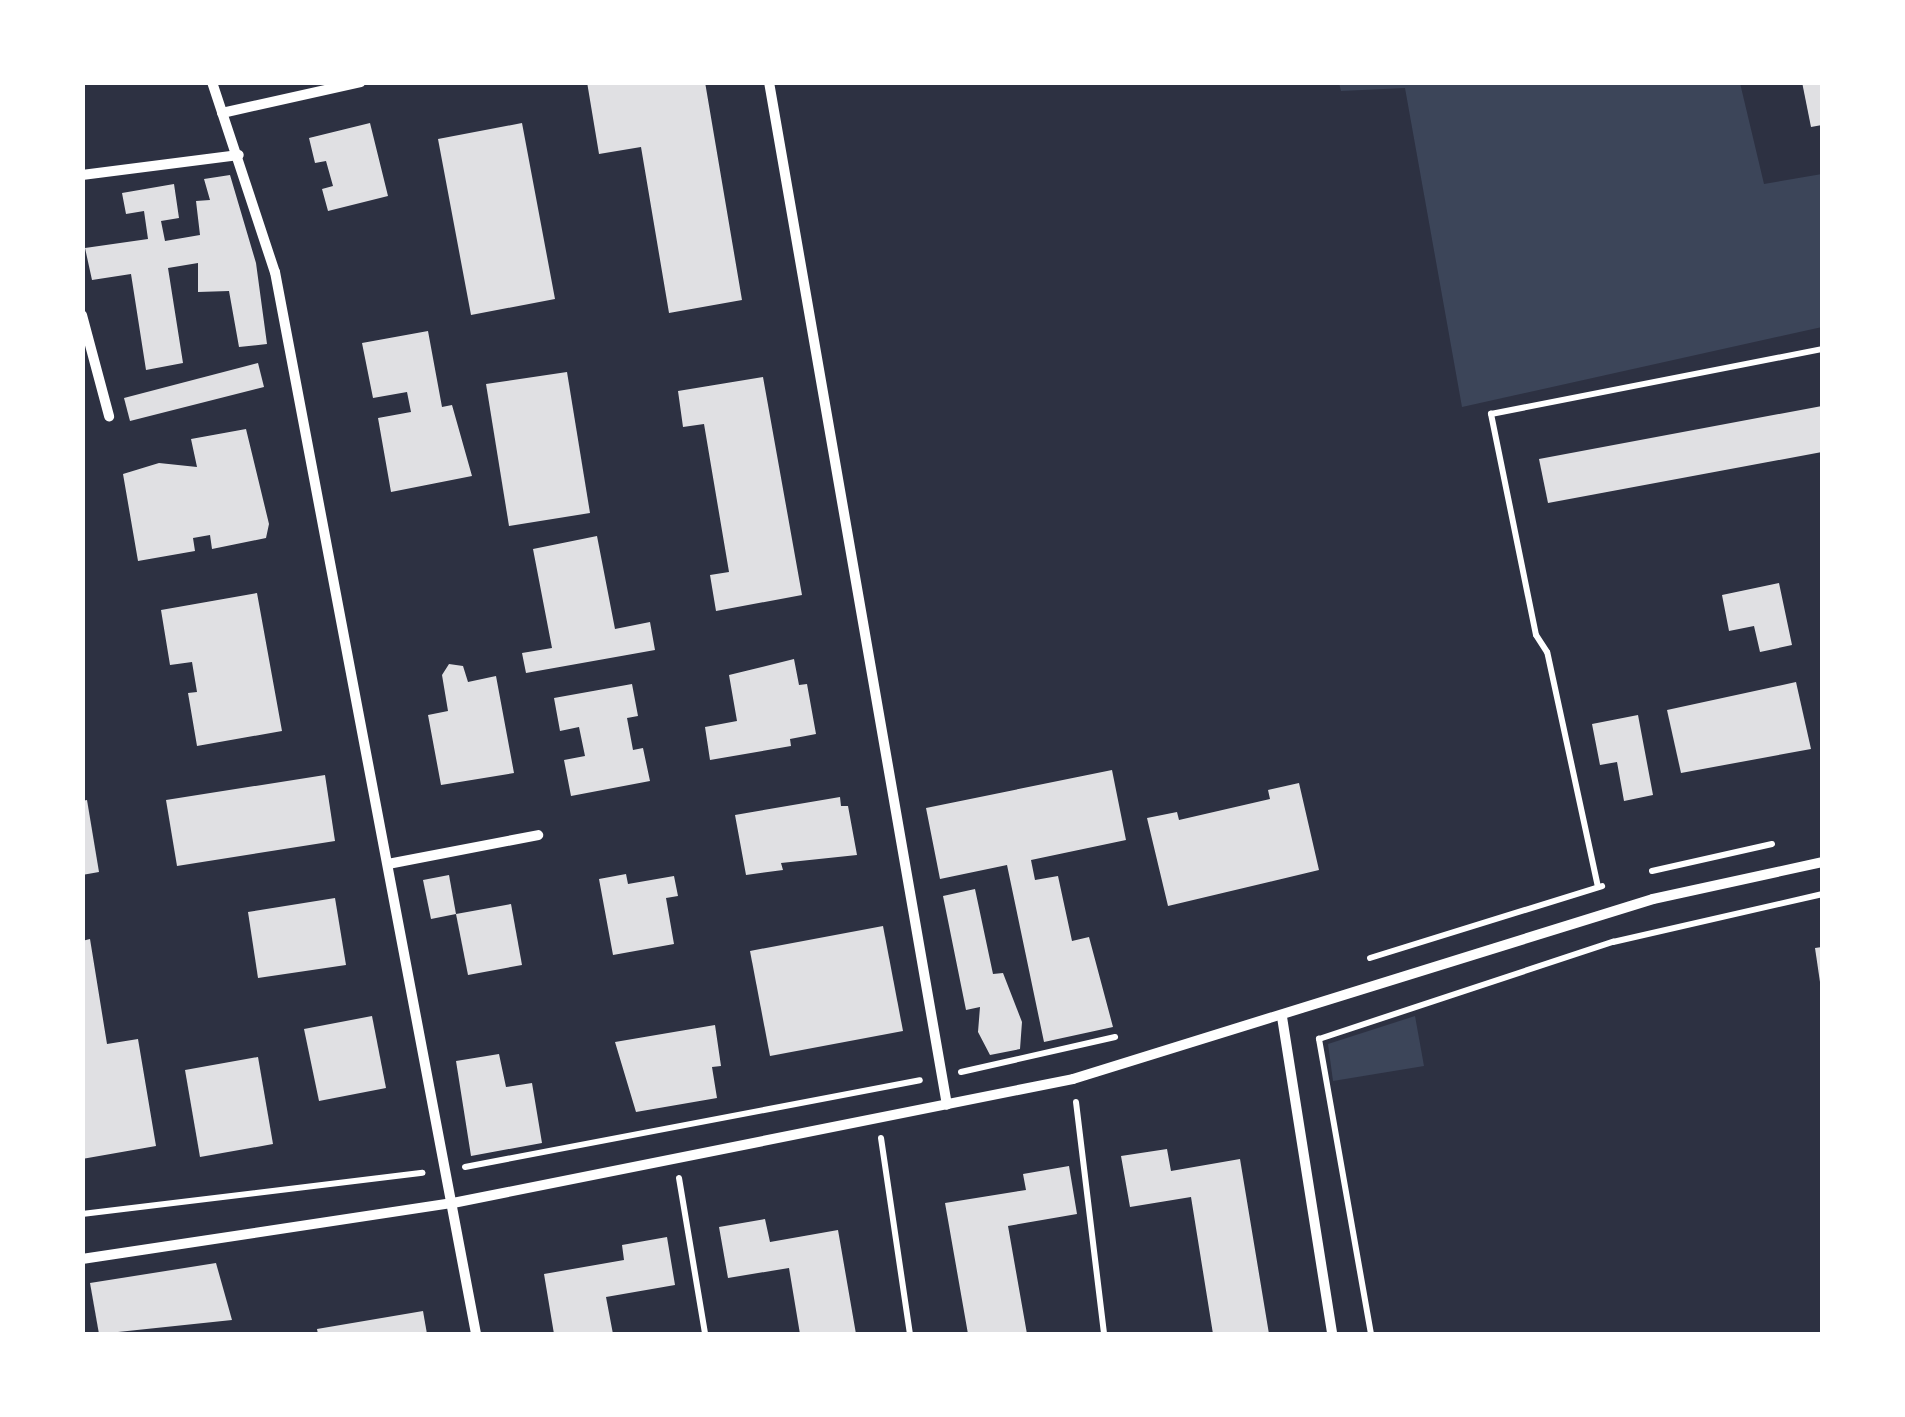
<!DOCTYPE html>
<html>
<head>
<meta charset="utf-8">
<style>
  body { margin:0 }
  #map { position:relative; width:1905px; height:1417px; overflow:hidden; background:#2d3142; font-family:"DM Sans",sans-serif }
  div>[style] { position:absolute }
  .green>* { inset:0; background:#3c4559 }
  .building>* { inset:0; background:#e0e0e3 }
  .path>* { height:6px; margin:-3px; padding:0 3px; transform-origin:3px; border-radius:3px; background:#fff }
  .minor>* { height:10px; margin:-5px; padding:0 5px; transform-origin:5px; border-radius:5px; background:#fff }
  span { translate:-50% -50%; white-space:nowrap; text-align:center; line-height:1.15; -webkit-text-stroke:10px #fff; paint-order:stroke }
  .frame { position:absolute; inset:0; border:85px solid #fff; pointer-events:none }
</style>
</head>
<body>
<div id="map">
  <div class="green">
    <div style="clip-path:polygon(1339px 83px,1740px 83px,1764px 184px,1822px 174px,1822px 327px,1462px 407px,1405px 88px,1341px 91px)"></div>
    <div style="clip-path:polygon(1415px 1016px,1424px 1066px,1333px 1081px,1328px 1044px)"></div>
  </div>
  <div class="building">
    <div style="clip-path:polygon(587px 82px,705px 82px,742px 300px,669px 313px,641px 147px,599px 154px)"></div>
    <div style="clip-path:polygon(1802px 82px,1822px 82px,1822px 125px,1811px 127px)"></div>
    <div style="clip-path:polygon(370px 123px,388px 196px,328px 211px,322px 189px,333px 186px,326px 161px,315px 163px,309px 138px)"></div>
    <div style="clip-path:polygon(522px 123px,555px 299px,471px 315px,438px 139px)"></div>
    <div style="clip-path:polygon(230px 175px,256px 263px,267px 344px,239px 347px,229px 291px,198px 292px,198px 263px,168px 268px,183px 363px,146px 370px,131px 274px,92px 280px,85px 248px,148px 239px,144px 211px,126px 214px,122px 193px,174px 184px,179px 218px,161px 221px,165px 241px,200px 235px,196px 201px,210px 200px,204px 179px)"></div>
    <div style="clip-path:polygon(428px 331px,442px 407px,452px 405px,472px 476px,391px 492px,378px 418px,411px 412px,407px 392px,373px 398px,362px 343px)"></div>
    <div style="clip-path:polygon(258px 363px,264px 387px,130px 421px,124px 398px)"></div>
    <div style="clip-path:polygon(567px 372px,590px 513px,509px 526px,486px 384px)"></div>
    <div style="clip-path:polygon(763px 377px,802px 595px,716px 611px,710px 575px,729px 572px,704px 424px,683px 427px,678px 391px)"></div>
    <div style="clip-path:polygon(1822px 406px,1822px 452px,1548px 503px,1539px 459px)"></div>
    <div style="clip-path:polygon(246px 429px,269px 524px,266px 538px,212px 549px,210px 535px,193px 538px,195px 551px,138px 561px,123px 474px,159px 463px,197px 467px,191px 439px)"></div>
    <div style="clip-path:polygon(597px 536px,615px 629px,650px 622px,655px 650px,526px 673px,522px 653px,552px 648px,533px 549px)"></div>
    <div style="clip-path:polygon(1779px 583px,1792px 645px,1760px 652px,1754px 626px,1729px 631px,1722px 595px)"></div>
    <div style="clip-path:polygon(257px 593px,282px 731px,197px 746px,188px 693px,197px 692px,192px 662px,170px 665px,161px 610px)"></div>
    <div style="clip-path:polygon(794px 659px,799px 685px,807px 684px,816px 734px,790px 739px,791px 746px,710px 760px,705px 727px,737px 721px,729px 675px)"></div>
    <div style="clip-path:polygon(449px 664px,463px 666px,468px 682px,496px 676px,514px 773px,441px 785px,428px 715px,448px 711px,442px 675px)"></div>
    <div style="clip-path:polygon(1796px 682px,1811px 749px,1681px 773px,1667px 710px)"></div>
    <div style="clip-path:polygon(632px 684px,638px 716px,627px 718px,633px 750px,643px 748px,650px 781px,571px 796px,564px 760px,585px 756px,579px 727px,560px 731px,554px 698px)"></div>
    <div style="clip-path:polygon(1638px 715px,1653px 795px,1624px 801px,1617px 762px,1600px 765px,1592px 724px)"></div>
    <div style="clip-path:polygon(1112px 770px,1126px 840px,1031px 860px,1035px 880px,1058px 876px,1072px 941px,1089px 937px,1113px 1027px,1044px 1042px,1007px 865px,940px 879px,926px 808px)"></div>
    <div style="clip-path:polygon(325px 775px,335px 841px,177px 866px,166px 800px)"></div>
    <div style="clip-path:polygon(1299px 783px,1319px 870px,1168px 906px,1147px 818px,1177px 812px,1179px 820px,1270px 799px,1268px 790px)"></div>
    <div style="clip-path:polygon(840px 797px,841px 806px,848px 806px,857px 855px,781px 863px,783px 870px,746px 875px,735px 815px)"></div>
    <div style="clip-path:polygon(87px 800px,99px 872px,82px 875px,82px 801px)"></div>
    <div style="clip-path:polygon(626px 874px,628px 884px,674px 876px,678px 896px,666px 898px,674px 944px,613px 955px,599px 879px)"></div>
    <div style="clip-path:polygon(449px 875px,456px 914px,431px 919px,423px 880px)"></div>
    <div style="clip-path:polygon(975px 889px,993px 974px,1003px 973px,1022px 1022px,1020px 1049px,990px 1055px,978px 1032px,980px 1007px,966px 1010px,943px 896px)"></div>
    <div style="clip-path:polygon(335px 898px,346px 965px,258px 978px,248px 912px)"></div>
    <div style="clip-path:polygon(511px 904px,522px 965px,468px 975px,456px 914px)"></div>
    <div style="clip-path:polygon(883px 926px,903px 1031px,770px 1056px,750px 951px)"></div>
    <div style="clip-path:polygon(90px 939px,107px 1044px,138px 1039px,156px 1146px,82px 1159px,82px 941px)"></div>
    <div style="clip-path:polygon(1822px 947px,1822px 982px,1820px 982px,1815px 948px)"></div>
    <div style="clip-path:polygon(372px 1016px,386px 1088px,319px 1101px,304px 1029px)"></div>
    <div style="clip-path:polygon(715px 1025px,721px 1066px,712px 1067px,717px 1098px,636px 1112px,615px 1042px)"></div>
    <div style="clip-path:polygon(499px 1054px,506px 1087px,532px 1083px,542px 1143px,471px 1156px,456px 1061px)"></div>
    <div style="clip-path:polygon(258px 1057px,273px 1144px,200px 1157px,185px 1070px)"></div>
    <div style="clip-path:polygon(1167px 1149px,1171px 1171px,1240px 1159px,1269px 1334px,1213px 1334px,1191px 1197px,1130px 1207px,1121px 1156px)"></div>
    <div style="clip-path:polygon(1069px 1166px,1077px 1214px,1008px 1226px,1027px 1334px,968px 1334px,945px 1203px,1026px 1190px,1023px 1174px)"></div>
    <div style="clip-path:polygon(765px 1219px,770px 1242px,838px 1230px,856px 1334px,800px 1334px,789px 1268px,728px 1278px,719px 1227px)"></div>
    <div style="clip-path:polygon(667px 1237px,675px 1285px,606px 1297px,613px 1334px,554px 1334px,544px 1274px,624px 1260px,622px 1245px)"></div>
    <div style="clip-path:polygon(216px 1263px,232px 1320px,99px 1334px,90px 1283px)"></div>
    <div style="clip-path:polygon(423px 1311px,427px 1334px,318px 1334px,317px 1329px)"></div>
  </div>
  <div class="path">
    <div style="left:1652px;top:871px;width:123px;rotate:-12.7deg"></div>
    <div style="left:1598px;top:887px;width:240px;rotate:-102.2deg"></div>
    <div style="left:1547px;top:652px;width:20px;rotate:-123deg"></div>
    <div style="left:1536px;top:635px;width:226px;rotate:-101.5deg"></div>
    <div style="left:1491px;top:414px;width:337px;rotate:-11.1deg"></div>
    <div style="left:1370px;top:958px;width:243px;rotate:-17.2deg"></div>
    <div style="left:961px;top:1072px;width:158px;rotate:-12.8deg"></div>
    <div style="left:1076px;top:1102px;width:234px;rotate:83.1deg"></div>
    <div style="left:881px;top:1138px;width:198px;rotate:81.6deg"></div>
    <div style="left:465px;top:1167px;width:463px;rotate:-10.8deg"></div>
    <div style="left:679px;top:1178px;width:158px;rotate:80.5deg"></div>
    <div style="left:82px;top:1214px;width:343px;rotate:-6.9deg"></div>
    <div style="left:1371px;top:1334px;width:300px;rotate:-100deg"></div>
    <div style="left:1319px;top:1039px;width:310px;rotate:-18.3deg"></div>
    <div style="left:1613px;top:942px;width:214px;rotate:-12.9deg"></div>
  </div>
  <div class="minor">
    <div style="left:212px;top:82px;width:200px;rotate:71.7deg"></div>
    <div style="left:275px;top:272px;width:1081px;rotate:79.28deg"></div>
    <div style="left:769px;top:82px;width:1038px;rotate:80.13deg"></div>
    <div style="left:222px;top:113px;width:142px;rotate:-12.6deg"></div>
    <div style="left:82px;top:175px;width:158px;rotate:-7.3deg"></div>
    <div style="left:82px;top:315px;width:105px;rotate:75deg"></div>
    <div style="left:388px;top:864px;width:153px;rotate:-10.9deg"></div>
    <div style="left:1282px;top:1017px;width:321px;rotate:81deg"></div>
    <div style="left:82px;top:1259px;width:375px;rotate:-8.6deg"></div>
    <div style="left:453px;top:1203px;width:632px;rotate:-11.31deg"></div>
    <div style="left:1073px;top:1079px;width:607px;rotate:-17.24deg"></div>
    <div style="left:1653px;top:899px;width:173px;rotate:-12.3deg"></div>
  </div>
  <div class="frame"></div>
</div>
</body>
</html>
